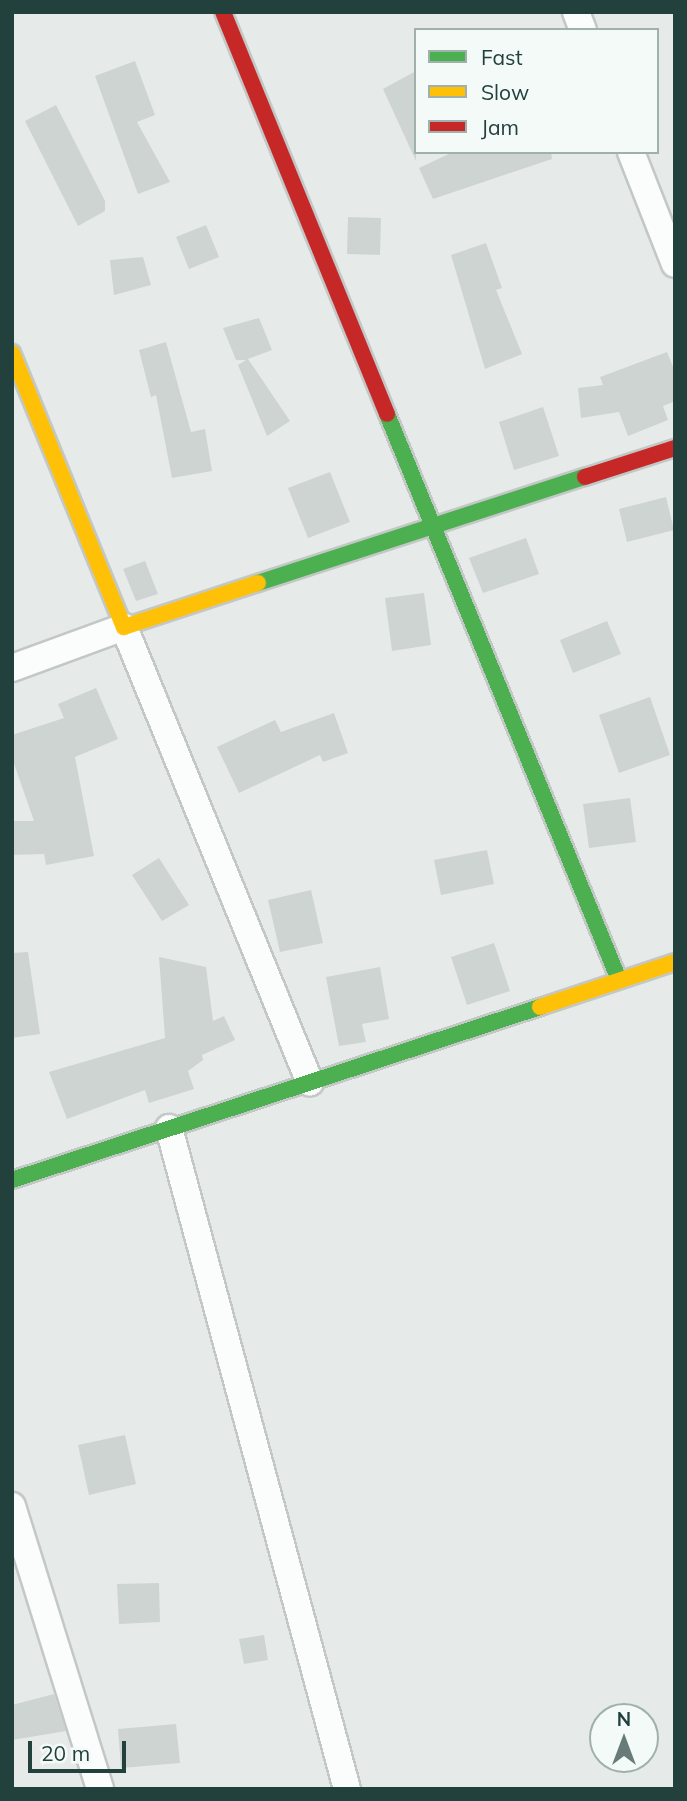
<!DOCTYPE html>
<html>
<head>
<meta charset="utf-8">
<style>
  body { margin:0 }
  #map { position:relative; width:687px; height:1801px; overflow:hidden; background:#e6ebea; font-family:Mulish,sans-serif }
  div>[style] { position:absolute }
  .building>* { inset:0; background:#ced4d2 }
  .roads { filter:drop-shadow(2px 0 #c3c8c7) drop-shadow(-2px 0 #c3c8c7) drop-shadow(0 2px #c3c8c7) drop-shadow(0 -2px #c3c8c7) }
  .street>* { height:26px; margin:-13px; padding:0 13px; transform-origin:13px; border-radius:13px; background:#fbfcfc }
  .fast>* { height:16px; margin:-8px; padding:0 8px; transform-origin:8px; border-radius:8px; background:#4caf50 }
  .slow>* { height:16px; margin:-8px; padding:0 8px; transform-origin:8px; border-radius:8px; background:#ffc107 }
  .jam>* { height:16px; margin:-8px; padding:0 8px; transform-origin:8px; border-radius:8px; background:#c62828 }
  span { translate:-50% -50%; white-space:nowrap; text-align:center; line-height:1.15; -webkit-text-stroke:7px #f4faf8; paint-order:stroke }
  .frame { position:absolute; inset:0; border:14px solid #22403c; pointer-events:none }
  .legend { position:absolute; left:414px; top:28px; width:245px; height:126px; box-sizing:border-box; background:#f4faf8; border:2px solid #a0b0ad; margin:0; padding:9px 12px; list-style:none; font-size:21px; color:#22403c }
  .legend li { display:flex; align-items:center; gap:14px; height:35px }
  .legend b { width:35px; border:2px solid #a0b0ad }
  .north { position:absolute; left:589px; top:1703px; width:70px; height:70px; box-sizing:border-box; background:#f4faf8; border:2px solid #a0b0ad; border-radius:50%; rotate:0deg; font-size:19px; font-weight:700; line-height:28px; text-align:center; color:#22403c }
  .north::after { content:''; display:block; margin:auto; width:24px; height:32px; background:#677c79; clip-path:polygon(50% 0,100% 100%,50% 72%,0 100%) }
  .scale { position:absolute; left:28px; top:1741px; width:98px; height:32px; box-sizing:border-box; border:4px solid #22403c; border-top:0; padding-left:9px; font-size:21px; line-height:24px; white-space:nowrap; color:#22403c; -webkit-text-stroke:5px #f4faf8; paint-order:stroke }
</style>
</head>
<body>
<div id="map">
  <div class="building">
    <div style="clip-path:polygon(135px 61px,155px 115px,137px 122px,170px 182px,138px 194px,95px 76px)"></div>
    <div style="clip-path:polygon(416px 71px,416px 161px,383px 89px)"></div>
    <div style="clip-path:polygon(56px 105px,105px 201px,105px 211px,78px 226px,25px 121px)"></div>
    <div style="clip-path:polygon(453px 152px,551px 152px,552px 159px,433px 199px,419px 168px)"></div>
    <div style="clip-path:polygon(348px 217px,381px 218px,380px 255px,347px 254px)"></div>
    <div style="clip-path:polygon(206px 225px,219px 257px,189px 269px,176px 237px)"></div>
    <div style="clip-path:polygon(486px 243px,502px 288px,496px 290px,522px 354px,485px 369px,451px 255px)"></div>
    <div style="clip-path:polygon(143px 257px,151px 285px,114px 295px,110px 260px)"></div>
    <div style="clip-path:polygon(259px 318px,272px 350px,248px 359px,290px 421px,267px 436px,238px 365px,246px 360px,236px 360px,223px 328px)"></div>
    <div style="clip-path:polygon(166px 342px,191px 432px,205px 429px,212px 471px,172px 478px,156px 395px,151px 397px,139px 350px)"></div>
    <div style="clip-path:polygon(667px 352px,675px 372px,675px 401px,663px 406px,668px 420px,628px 436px,619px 412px,581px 418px,578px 388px,603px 385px,600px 377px)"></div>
    <div style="clip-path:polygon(543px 407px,559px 456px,514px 470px,499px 422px)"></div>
    <div style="clip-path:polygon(330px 472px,350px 522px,308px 538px,288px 488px)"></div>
    <div style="clip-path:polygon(666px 497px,674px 530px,627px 542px,619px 509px)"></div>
    <div style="clip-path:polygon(526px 538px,539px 574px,483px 593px,469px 558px)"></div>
    <div style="clip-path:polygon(145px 561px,158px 594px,136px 601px,123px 569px)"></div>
    <div style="clip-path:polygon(424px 593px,431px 645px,392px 651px,385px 598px)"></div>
    <div style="clip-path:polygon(607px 621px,621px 654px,573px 673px,560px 640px)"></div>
    <div style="clip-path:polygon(96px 688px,118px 739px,75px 757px,94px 856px,46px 865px,44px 854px,12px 855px,12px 821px,34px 821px,12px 758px,12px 735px,64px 718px,58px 704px)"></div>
    <div style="clip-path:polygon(650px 697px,670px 755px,619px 773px,599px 715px)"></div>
    <div style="clip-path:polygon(334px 713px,348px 753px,323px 762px,320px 755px,239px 793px,217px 747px,275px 720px,281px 732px)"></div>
    <div style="clip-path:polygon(630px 798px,636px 842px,589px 848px,583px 804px)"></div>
    <div style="clip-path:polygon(487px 850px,494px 884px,441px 895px,434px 860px)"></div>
    <div style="clip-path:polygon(159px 858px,189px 905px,162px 921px,132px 875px)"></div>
    <div style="clip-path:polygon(311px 890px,323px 943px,280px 952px,268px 900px)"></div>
    <div style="clip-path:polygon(494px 943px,510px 991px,467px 1005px,451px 957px)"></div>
    <div style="clip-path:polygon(28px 952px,40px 1034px,12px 1038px,12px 953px)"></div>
    <div style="clip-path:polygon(159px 957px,206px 967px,213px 1021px,224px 1016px,235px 1040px,202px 1055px,203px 1060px,188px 1071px,194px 1089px,149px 1103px,145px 1090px,67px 1119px,49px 1072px,165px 1038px)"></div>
    <div style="clip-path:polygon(380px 967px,389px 1019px,362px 1024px,366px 1042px,339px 1046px,326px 977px)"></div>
    <div style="clip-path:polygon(125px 1435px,136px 1484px,89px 1495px,78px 1445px)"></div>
    <div style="clip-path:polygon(159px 1583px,160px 1622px,119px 1624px,117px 1584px)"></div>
    <div style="clip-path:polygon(264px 1635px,268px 1660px,244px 1664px,239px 1639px)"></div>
    <div style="clip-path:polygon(54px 1694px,66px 1731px,12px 1740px,12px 1705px)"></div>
    <div style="clip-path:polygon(176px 1724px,180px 1763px,121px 1768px,118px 1729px)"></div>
  </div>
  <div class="roads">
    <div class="street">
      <div style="left:576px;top:12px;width:19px;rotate:69deg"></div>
      <div style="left:631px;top:152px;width:120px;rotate:68.6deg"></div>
      <div style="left:12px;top:668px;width:119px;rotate:-20.1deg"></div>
      <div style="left:124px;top:627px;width:492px;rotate:67.8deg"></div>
      <div style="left:169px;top:1128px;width:685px;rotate:74.93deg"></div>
      <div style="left:12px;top:1506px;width:296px;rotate:72.7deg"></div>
    </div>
    <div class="fast">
      <div style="left:387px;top:414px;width:612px;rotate:67.71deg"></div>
      <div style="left:258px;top:583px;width:344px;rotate:-18deg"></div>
      <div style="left:12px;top:1180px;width:556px;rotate:-18.14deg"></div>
    </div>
    <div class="slow">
      <div style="left:12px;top:353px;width:296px;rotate:67.8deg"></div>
      <div style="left:124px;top:627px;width:141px;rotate:-18.2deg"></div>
      <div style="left:540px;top:1007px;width:142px;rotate:-18.4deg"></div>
    </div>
    <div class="jam">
      <div style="left:223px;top:12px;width:434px;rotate:67.8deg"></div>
      <div style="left:585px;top:477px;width:95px;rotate:-17.9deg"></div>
    </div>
  </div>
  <div class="frame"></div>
  <ul class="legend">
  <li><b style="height:9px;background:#4caf50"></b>Fast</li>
  <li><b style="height:9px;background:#ffc107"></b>Slow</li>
  <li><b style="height:9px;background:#c62828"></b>Jam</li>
  </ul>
  <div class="north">N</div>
  <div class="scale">20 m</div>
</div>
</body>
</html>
